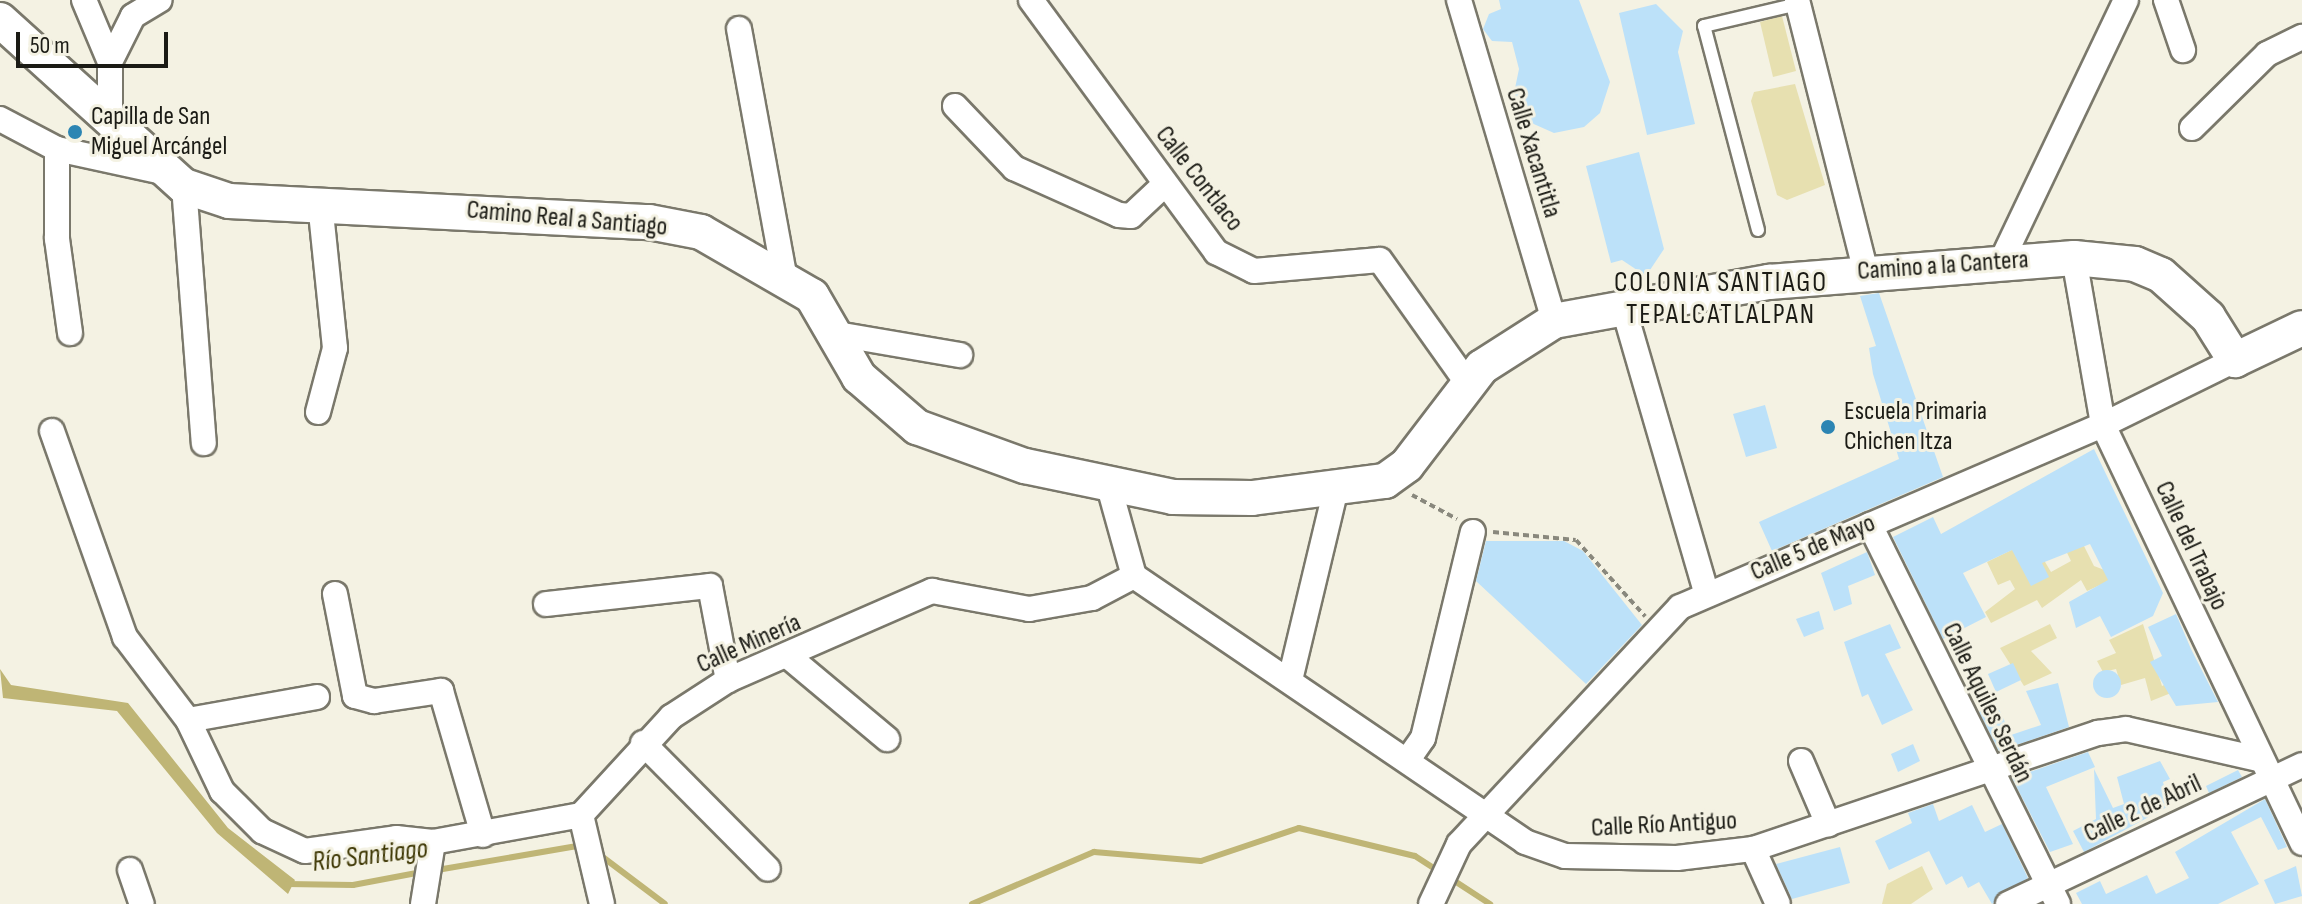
<!DOCTYPE html>
<html>
<head>
<meta charset="utf-8">
<style>
  body { margin:0 }
  #map { position:relative; width:2302px; height:904px; overflow:hidden; background:#f4f2e3; font-family:"Sofia Sans Condensed",sans-serif }
  div>[style] { position:absolute }
  .green>* { inset:0; background:#e7e0b0 }
  .water>* { inset:0; background:#bfb575 }
  .stream>* { height:6px; margin:-3px; padding:0 3px; transform-origin:3px; border-radius:3px; background:#bfb575 }
  .building>* { inset:0; background:#bce1f9 }
  .round { border-radius:50% }
  .path>* { height:4px; margin-top:-2px; transform-origin:0; background:repeating-linear-gradient(90deg,#89887d 0 6px,transparent 0 10px) }
  .roads { filter:drop-shadow(2px 0 #7a786b) drop-shadow(-2px 0 #7a786b) drop-shadow(0 2px #7a786b) drop-shadow(0 -2px #7a786b) }
  .lane>* { height:12px; margin:-6px; padding:0 6px; transform-origin:6px; border-radius:6px; background:#fff }
  .street>* { height:24px; margin:-12px; padding:0 12px; transform-origin:12px; border-radius:12px; background:#fff }
  .secondary>* { height:34px; margin:-17px; padding:0 17px; transform-origin:17px; border-radius:17px; background:#fff }
  .dots>* { width:22px; height:22px; translate:-50% -50%; box-sizing:border-box; border:4px solid #f4f2e3; border-radius:50% }
  span { translate:-50% -50%; white-space:nowrap; text-align:center; line-height:1.15; -webkit-text-stroke:6px #f4f2e3; paint-order:stroke }
  .poi-label { font-size:26px; color:#1b1b15 }
  .left { translate:0 -50%; text-align:left }
  .street-label { font-size:26px; color:#1b1b15 }
  .neighbourhood-label { font-size:28px; color:#1b1b15; letter-spacing:2px }
  .water-label { font-size:28px; color:#3b3400; font-style:italic }
  .scale { position:absolute; left:16px; top:32px; width:152px; height:36px; box-sizing:border-box; border:4px solid #1b1b15; border-top:0; padding-left:10px; font-size:24px; line-height:28px; white-space:nowrap; color:#1b1b15; -webkit-text-stroke:6px #f4f2e3; paint-order:stroke }
</style>
</head>
<body>
<div id="map">
  <div class="green">
    <div style="clip-path:polygon(1782px 16px,1796px 71px,1773px 77px,1760px 22px)"></div>
    <div style="clip-path:polygon(1795px 84px,1825px 185px,1787px 200px,1777px 195px,1751px 101px,1754px 92px)"></div>
    <div style="clip-path:polygon(2072px 522px,2094px 566px,2120px 576px,2087px 591px,2081px 580px,2042px 608px,2037px 600px,1991px 623px,1985px 612px,2015px 589px,2010px 580px,1998px 585px,1987px 562px,2032px 540px,2051px 572px,2071px 561px,2056px 530px)"></div>
    <div style="clip-path:polygon(2050px 624px,2057px 638px,2031px 651px,2052px 673px,2024px 686px,2000px 648px)"></div>
    <div style="clip-path:polygon(2143px 624px,2162px 686px,2188px 673px,2171px 693px,2151px 701px,2145px 678px,2121px 685px,2116px 669px,2103px 672px,2097px 661px,2116px 653px,2109px 640px)"></div>
    <div style="clip-path:polygon(1922px 866px,1933px 889px,1911px 904px,1882px 904px,1887px 884px)"></div>
  </div>
  <div class="water">
    <div style="clip-path:polygon(0 669px,11px 685px,128px 703px,228px 828px,295px 880px,288px 894px,217px 833px,117px 711px,3px 698px)"></div>
  </div>
  <div class="stream">
    <div style="left:596px;top:852px;width:86px;rotate:37deg"></div>
    <div style="left:437px;top:870px;width:148px;rotate:-9.7deg"></div>
    <div style="left:1450px;top:878px;width:48px;rotate:33deg"></div>
    <div style="left:287px;top:884px;width:66px;rotate:0.9deg"></div>
    <div style="left:353px;top:885px;width:70px;rotate:-10.7deg"></div>
    <div style="left:972px;top:904px;width:133px;rotate:-23.1deg"></div>
    <div style="left:1094px;top:852px;width:107px;rotate:4.8deg"></div>
    <div style="left:1201px;top:861px;width:103px;rotate:-18.6deg"></div>
    <div style="left:1299px;top:828px;width:119px;rotate:13.6deg"></div>
    <div style="left:1415px;top:856px;width:30px;rotate:33deg"></div>
  </div>
  <div class="building">
    <div style="clip-path:polygon(1499px 0,1579px 0,1610px 82px,1600px 113px,1584px 127px,1554px 133px,1527px 121px,1514px 93px,1519px 69px,1512px 42px,1492px 41px,1483px 29px,1489px 14px,1501px 9px)"></div>
    <div style="clip-path:polygon(1656px 4px,1683px 31px,1678px 52px,1695px 124px,1647px 135px,1619px 13px)"></div>
    <div style="clip-path:polygon(1639px 152px,1664px 249px,1646px 276px,1622px 260px,1611px 263px,1586px 166px)"></div>
    <div style="clip-path:polygon(1879px 293px,1943px 477px,1772px 551px,1759px 522px,1899px 459px,1873px 374px,1869px 348px,1876px 346px,1860px 296px)"></div>
    <div style="clip-path:polygon(1765px 405px,1777px 448px,1746px 457px,1733px 414px)"></div>
    <div style="clip-path:polygon(2094px 449px,2163px 593px,2153px 616px,2111px 637px,2100px 616px,2076px 628px,2069px 602px,2108px 580px,2090px 544px,2042px 563px,2049px 577px,2031px 586px,2012px 550px,1963px 573px,1986px 617px,1943px 639px,1893px 537px,1933px 517px,1941px 534px)"></div>
    <div style="clip-path:polygon(1486px 541px,1564px 541px,1583px 551px,1642px 625px,1586px 684px,1476px 581px)"></div>
    <div style="clip-path:polygon(1867px 552px,1875px 575px,1848px 586px,1852px 604px,1834px 611px,1821px 573px)"></div>
    <div style="clip-path:polygon(1819px 611px,1824px 629px,1804px 637px,1796px 619px)"></div>
    <div style="clip-path:polygon(2176px 614px,2191px 649px,2218px 702px,2176px 706px,2150px 662px,2162px 656px,2148px 627px)"></div>
    <div style="clip-path:polygon(1890px 624px,1901px 648px,1885px 654px,1913px 710px,1882px 725px,1868px 694px,1862px 697px,1844px 642px)"></div>
    <div style="clip-path:polygon(2013px 663px,2021px 680px,1996px 692px,1988px 674px)"></div>
    <div class="round" style="left:2093px;top:670px;width:28px;height:28px"></div>
    <div style="clip-path:polygon(2058px 683px,2069px 727px,1999px 751px,1979px 712px,1996px 703px,2011px 735px,2041px 725px,2026px 691px)"></div>
    <div style="clip-path:polygon(1913px 744px,1920px 761px,1898px 772px,1891px 754px)"></div>
    <div style="clip-path:polygon(2088px 752px,2095px 767px,2046px 787px,2073px 844px,2050px 852px,2012px 778px)"></div>
    <div style="clip-path:polygon(2160px 761px,2170px 779px,2163px 782px,2169px 806px,2084px 852px,2073px 831px,2096px 819px,2094px 769px,2113px 808px,2124px 804px,2117px 777px)"></div>
    <div style="clip-path:polygon(2238px 770px,2242px 777px,2209px 793px,2206px 786px)"></div>
    <div style="clip-path:polygon(2265px 799px,2287px 847px,2278px 850px,2261px 817px,2231px 832px,2259px 884px,2218px 904px,2082px 904px,2076px 893px,2100px 881px,2106px 894px,2147px 875px,2156px 894px,2189px 878px,2175px 852px)"></div>
    <div style="clip-path:polygon(1933px 804px,1939px 821px,1972px 805px,1985px 832px,2002px 824px,2028px 878px,1992px 904px,1979px 882px,1968px 888px,1962px 876px,1946px 885px,1929px 851px,1889px 870px,1875px 841px,1912px 823px,1908px 813px)"></div>
    <div style="clip-path:polygon(1840px 847px,1850px 883px,1792px 899px,1776px 864px)"></div>
    <div style="clip-path:polygon(2296px 866px,2302px 896px,2275px 904px,2264px 880px)"></div>
  </div>
  <div class="path">
    <div style="left:1412px;top:495px;width:51px;rotate:28.1deg"></div>
    <div style="left:1493px;top:532px;width:83px;rotate:5.5deg"></div>
    <div style="left:1576px;top:540px;width:103px;rotate:47.8deg"></div>
  </div>
  <div class="roads">
    <div class="lane">
      <div style="left:1758px;top:230px;width:211px;rotate:-104.8deg"></div>
      <div style="left:1704px;top:26px;width:97px;rotate:-13.2deg"></div>
    </div>
    <div class="street">
      <div style="left:84px;top:0;width:67px;rotate:67.2deg"></div>
      <div style="left:110px;top:62px;width:60px;rotate:90deg"></div>
      <div style="left:1031px;top:0;width:313px;rotate:53.7deg"></div>
      <div style="left:1216px;top:252px;width:42px;rotate:26.6deg"></div>
      <div style="left:1254px;top:271px;width:126px;rotate:-5deg"></div>
      <div style="left:1380px;top:260px;width:152px;rotate:54.6deg"></div>
      <div style="left:1459px;top:0;width:335px;rotate:73.5deg"></div>
      <div style="left:1797px;top:0;width:277px;rotate:75.8deg"></div>
      <div style="left:2166px;top:0;width:53px;rotate:71.2deg"></div>
      <div style="left:739px;top:29px;width:250px;rotate:79.6deg"></div>
      <div style="left:110px;top:62px;width:51px;rotate:-63.4deg"></div>
      <div style="left:133px;top:16px;width:31px;rotate:-31deg"></div>
      <div style="left:955px;top:106px;width:86px;rotate:46.4deg"></div>
      <div style="left:1014px;top:168px;width:115px;rotate:24.1deg"></div>
      <div style="left:1119px;top:215px;width:12px;rotate:5deg"></div>
      <div style="left:1131px;top:216px;width:45px;rotate:-43.2deg"></div>
      <div style="left:0;top:119px;width:64px;rotate:27.8deg"></div>
      <div style="left:57px;top:149px;width:113px;rotate:12.3deg"></div>
      <div style="left:2192px;top:128px;width:105px;rotate:-44.6deg"></div>
      <div style="left:2267px;top:54px;width:39px;rotate:-26deg"></div>
      <div style="left:57px;top:149px;width:90px;rotate:90deg"></div>
      <div style="left:57px;top:239px;width:95px;rotate:82.1deg"></div>
      <div style="left:184px;top:186px;width:258px;rotate:85.6deg"></div>
      <div style="left:2074px;top:258px;width:169px;rotate:80.1deg"></div>
      <div style="left:2103px;top:425px;width:463px;rotate:64.5deg"></div>
      <div style="left:2001px;top:262px;width:290px;rotate:-64.5deg"></div>
      <div style="left:1623px;top:306px;width:298px;rotate:73.8deg"></div>
      <div style="left:837px;top:334px;width:125px;rotate:9.7deg"></div>
      <div style="left:318px;top:412px;width:66px;rotate:-75.1deg"></div>
      <div style="left:335px;top:348px;width:146px;rotate:-95.9deg"></div>
      <div style="left:52px;top:431px;width:219px;rotate:70.5deg"></div>
      <div style="left:125px;top:637px;width:104px;rotate:52.8deg"></div>
      <div style="left:1108px;top:483px;width:97px;rotate:74.4deg"></div>
      <div style="left:1134px;top:576px;width:473px;rotate:34.2deg"></div>
      <div style="left:1525px;top:842px;width:42px;rotate:19.3deg"></div>
      <div style="left:1565px;top:856px;width:112px;rotate:1deg"></div>
      <div style="left:1677px;top:858px;width:77px;rotate:-6.8deg"></div>
      <div style="left:1753px;top:849px;width:364px;rotate:-18.6deg"></div>
      <div style="left:2098px;top:733px;width:28px;rotate:-8deg"></div>
      <div style="left:2126px;top:729px;width:135px;rotate:12.8deg"></div>
      <div style="left:1870px;top:525px;width:423px;rotate:63.6deg"></div>
      <div style="left:335px;top:594px;width:104px;rotate:78.9deg"></div>
      <div style="left:355px;top:696px;width:20px;rotate:15deg"></div>
      <div style="left:374px;top:701px;width:68px;rotate:-8.5deg"></div>
      <div style="left:441px;top:691px;width:150px;rotate:73.7deg"></div>
      <div style="left:546px;top:604px;width:165px;rotate:-6.3deg"></div>
      <div style="left:710px;top:586px;width:96px;rotate:79.2deg"></div>
      <div style="left:789px;top:657px;width:128px;rotate:39.9deg"></div>
      <div style="left:1290px;top:680px;width:196px;rotate:-76.5deg"></div>
      <div style="left:317px;top:697px;width:131px;rotate:169.9deg"></div>
      <div style="left:188px;top:720px;width:79px;rotate:64.4deg"></div>
      <div style="left:222px;top:791px;width:57px;rotate:45deg"></div>
      <div style="left:262px;top:831px;width:47px;rotate:24.9deg"></div>
      <div style="left:305px;top:851px;width:92px;rotate:-8.1deg"></div>
      <div style="left:396px;top:838px;width:37px;rotate:6deg"></div>
      <div style="left:643px;top:743px;width:177px;rotate:45.2deg"></div>
      <div style="left:1409px;top:758px;width:24px;rotate:-55deg"></div>
      <div style="left:1423px;top:738px;width:212px;rotate:-76.4deg"></div>
      <div style="left:1801px;top:761px;width:69px;rotate:66.8deg"></div>
      <div style="left:581px;top:815px;width:91px;rotate:76.7deg"></div>
      <div style="left:1753px;top:849px;width:60px;rotate:65.6deg"></div>
      <div style="left:130px;top:870px;width:36px;rotate:71deg"></div>
      <div style="left:423px;top:904px;width:63px;rotate:-80.8deg"></div>
      <div style="left:433px;top:842px;width:150px;rotate:-10.3deg"></div>
      <div style="left:581px;top:815px;width:133px;rotate:-47.4deg"></div>
      <div style="left:671px;top:717px;width:68px;rotate:-33deg"></div>
      <div style="left:728px;top:680px;width:223px;rotate:-23.6deg"></div>
      <div style="left:932px;top:591px;width:99px;rotate:10.5deg"></div>
      <div style="left:1029px;top:609px;width:64px;rotate:-9.9deg"></div>
      <div style="left:1092px;top:598px;width:47px;rotate:-27.6deg"></div>
      <div style="left:1431px;top:904px;width:66px;rotate:-65deg"></div>
      <div style="left:1459px;top:844px;width:324px;rotate:-47deg"></div>
      <div style="left:1680px;top:607px;width:460px;rotate:-23.3deg"></div>
      <div style="left:2103px;top:425px;width:147px;rotate:-26.2deg"></div>
      <div style="left:2008px;top:904px;width:325px;rotate:-25.3deg"></div>
    </div>
    <div class="secondary">
      <div style="left:0;top:20px;width:248px;rotate:42.1deg"></div>
      <div style="left:184px;top:186px;width:47px;rotate:18.4deg"></div>
      <div style="left:229px;top:201px;width:421px;rotate:2.9deg"></div>
      <div style="left:649px;top:222px;width:53px;rotate:10.9deg"></div>
      <div style="left:701px;top:232px;width:128px;rotate:30deg"></div>
      <div style="left:812px;top:296px;width:94px;rotate:59.9deg"></div>
      <div style="left:859px;top:377px;width:77px;rotate:40.8deg"></div>
      <div style="left:917px;top:427px;width:115px;rotate:19.9deg"></div>
      <div style="left:1025px;top:466px;width:151px;rotate:11.8deg"></div>
      <div style="left:1173px;top:497px;width:79px;rotate:0.7deg"></div>
      <div style="left:1252px;top:498px;width:134px;rotate:-7.3deg"></div>
      <div style="left:1385px;top:481px;width:27px;rotate:-36deg"></div>
      <div style="left:1407px;top:465px;width:123px;rotate:-52.6deg"></div>
      <div style="left:1482px;top:367px;width:85px;rotate:-32.6deg"></div>
      <div style="left:1554px;top:321px;width:219px;rotate:-10.3deg"></div>
      <div style="left:1769px;top:282px;width:306px;rotate:-4.5deg"></div>
      <div style="left:2074px;top:258px;width:61px;rotate:5.6deg"></div>
      <div style="left:2135px;top:264px;width:28px;rotate:23deg"></div>
      <div style="left:2161px;top:275px;width:63px;rotate:41.8deg"></div>
      <div style="left:2208px;top:317px;width:51px;rotate:57.9deg"></div>
      <div style="left:2235px;top:360px;width:74px;rotate:-25.5deg"></div>
    </div>
  </div>
  <div class="dots">
    <div style="left:75px;top:132px;background:#2c85b3"></div>
    <div style="left:1828px;top:427px;background:#2c85b3"></div>
  </div>
  <div class="poi-label">
    <span class="left" style="left:91px;top:132px">Capilla de San<br>Miguel Arcángel</span>
    <span class="left" style="left:1844px;top:427px">Escuela Primaria<br>Chichen Itza</span>
  </div>
  <div class="street-label">
    <span style="left:1533px;top:153px;rotate:73deg">Calle Xacantitla</span>
    <span style="left:1199px;top:179px;rotate:52deg">Calle Contlaco</span>
    <span style="left:567px;top:219px;rotate:5deg">Camino Real a Santiago</span>
    <span style="left:1943px;top:266px;rotate:-4deg">Camino a la Cantera</span>
    <span style="left:2191px;top:546px;rotate:65deg">Calle del Trabajo</span>
    <span style="left:1813px;top:548px;rotate:-23deg">Calle 5 de Mayo</span>
    <span style="left:749px;top:644px;rotate:-24deg">Calle Minería</span>
    <span style="left:1987px;top:703px;rotate:64deg">Calle Aquiles Serdán</span>
    <span style="left:2143px;top:809px;rotate:-25deg">Calle 2 de Abril</span>
    <span style="left:1664px;top:825px;rotate:-3deg">Calle Río Antiguo</span>
  </div>
  <div class="neighbourhood-label">
    <span style="left:1721px;top:299px">COLONIA SANTIAGO<br>TEPALCATLALPAN</span>
  </div>
  <div class="water-label">
    <span style="left:370px;top:856px;rotate:-7deg">Río Santiago</span>
  </div>
  <div class="scale">50 m</div>
</div>
</body>
</html>
